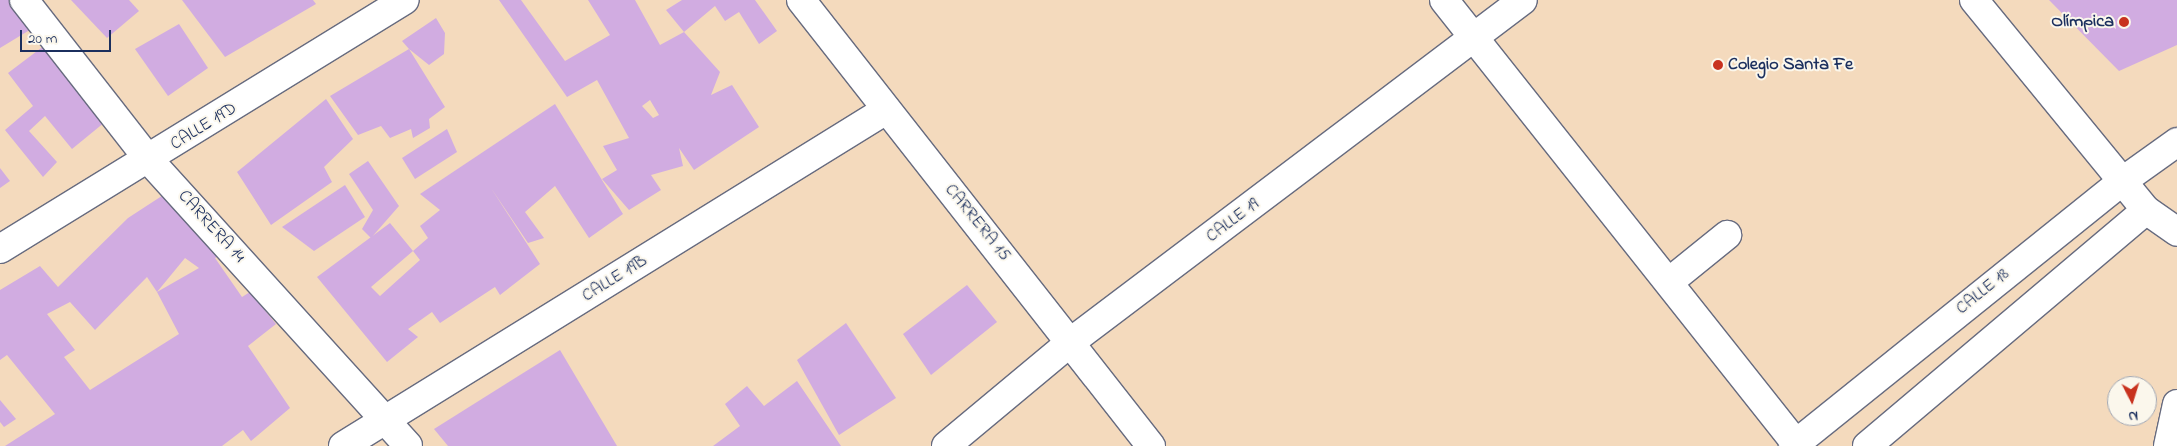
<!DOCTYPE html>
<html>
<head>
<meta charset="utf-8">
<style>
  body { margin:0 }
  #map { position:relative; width:2177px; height:446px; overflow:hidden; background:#f4dabd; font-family:"Indie Flower",sans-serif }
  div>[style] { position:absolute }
  .building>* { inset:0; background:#d1ace1 }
  .roads { filter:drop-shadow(1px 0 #676b7f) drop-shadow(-1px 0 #676b7f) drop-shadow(0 1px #676b7f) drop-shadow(0 -1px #676b7f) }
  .minor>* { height:28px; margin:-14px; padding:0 14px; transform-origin:14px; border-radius:14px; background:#fff }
  .major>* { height:28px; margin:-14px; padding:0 14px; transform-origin:14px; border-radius:14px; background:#fff }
  .dots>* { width:14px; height:14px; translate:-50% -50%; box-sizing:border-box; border:2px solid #fbf7ec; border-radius:50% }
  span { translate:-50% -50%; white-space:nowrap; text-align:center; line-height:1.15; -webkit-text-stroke:4px #fbf7ec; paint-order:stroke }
  .poi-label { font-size:18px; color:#1b2f5e; font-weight:700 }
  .right { translate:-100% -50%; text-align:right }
  .left { translate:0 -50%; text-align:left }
  .street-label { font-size:18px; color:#1b2f5e }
  .north { position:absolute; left:2107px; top:376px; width:50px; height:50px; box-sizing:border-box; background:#fbf7ec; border:1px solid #a1a7b3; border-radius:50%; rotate:175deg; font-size:14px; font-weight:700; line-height:20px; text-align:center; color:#1b2f5e }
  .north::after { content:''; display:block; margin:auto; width:18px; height:22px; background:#c8321e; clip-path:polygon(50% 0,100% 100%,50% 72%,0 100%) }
  .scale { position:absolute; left:20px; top:30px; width:91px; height:22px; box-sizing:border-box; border:2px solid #1b2f5e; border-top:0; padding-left:6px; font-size:15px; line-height:18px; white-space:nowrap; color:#1b2f5e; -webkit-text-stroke:4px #fbf7ec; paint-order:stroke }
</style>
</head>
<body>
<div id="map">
  <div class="building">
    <div style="clip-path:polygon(0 0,16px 0,38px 25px,0 48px)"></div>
    <div style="clip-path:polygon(71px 0,129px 0,139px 11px,107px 38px)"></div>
    <div style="clip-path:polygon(182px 0,313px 0,316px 4px,225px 57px)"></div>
    <div style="clip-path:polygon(evenodd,499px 0,521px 0,565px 61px,610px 35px,588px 0,635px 0,660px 45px,684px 32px,720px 72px,711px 95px,732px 85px,759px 127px,694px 170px,679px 148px,683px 166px,651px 175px,661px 190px,629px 210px,602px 179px,617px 170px,603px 146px,629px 138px,597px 80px,567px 97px,499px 0,650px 100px,659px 115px,653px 118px,642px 106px,650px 100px)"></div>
    <div style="clip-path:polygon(682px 0,755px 0,777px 31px,759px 44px,739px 12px,725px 21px,715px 6px,684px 32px,666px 10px)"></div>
    <div style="clip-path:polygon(2049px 0,2177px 0,2177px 45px,2119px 71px)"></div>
    <div style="clip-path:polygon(436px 18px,445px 33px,444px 54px,429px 65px,409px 49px,445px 107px,429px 119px,430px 128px,413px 138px,411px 129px,390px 138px,381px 126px,358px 135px,330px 96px,409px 49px,402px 41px)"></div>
    <div style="clip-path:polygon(179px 24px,208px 68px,168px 96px,135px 49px)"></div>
    <div style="clip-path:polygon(53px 39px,105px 122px,72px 149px,45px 116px,29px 131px,57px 162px,43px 177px,5px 130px,33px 106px,8px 73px)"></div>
    <div style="clip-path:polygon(326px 99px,353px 139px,324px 167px,332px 182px,271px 225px,237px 172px)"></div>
    <div style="clip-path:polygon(555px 104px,623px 214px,589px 238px,555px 186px,525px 212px,544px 238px,528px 243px,491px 188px,540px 264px,500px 295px,495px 287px,440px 323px,432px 312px,408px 329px,418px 337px,387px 362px,317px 277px,390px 223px,413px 251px,371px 287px,380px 296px,420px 260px,413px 251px,428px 238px,420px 226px,440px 210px,420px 194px)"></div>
    <div style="clip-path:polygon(447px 129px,457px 152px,415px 179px,402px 158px)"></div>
    <div style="clip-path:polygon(368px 161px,399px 206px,371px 238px,362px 229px,373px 210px,349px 174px)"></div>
    <div style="clip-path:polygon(0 168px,10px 181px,0 188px)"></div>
    <div style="clip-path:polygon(345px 185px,365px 217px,314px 251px,282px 227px)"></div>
    <div style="clip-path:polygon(evenodd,171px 190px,221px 255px,215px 258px,242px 297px,250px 292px,276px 324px,248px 346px,290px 408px,251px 441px,243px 430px,222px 446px,5px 446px,55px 414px,7px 355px,0 360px,0 290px,40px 266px,58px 287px,128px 218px,171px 190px,185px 258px,199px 268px,157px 292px,179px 334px,90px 390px,64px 357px,75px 350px,47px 314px,70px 302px,95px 330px,147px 277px,157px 292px,185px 258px)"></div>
    <div style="clip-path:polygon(967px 285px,997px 322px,931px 375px,903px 334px)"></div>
    <div style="clip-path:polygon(846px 323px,896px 398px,839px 435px,797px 360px)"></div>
    <div style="clip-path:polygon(560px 350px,617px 446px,448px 446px,434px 429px)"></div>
    <div style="clip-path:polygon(797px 381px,841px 446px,713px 446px,740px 426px,725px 404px,747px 386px,764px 406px)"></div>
    <div style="clip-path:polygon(0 400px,16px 419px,4px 427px,0 422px)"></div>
  </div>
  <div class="roads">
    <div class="minor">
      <div style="left:24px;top:0;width:204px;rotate:52deg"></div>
      <div style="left:150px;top:161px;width:384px;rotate:47.8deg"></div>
      <div style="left:801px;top:0;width:567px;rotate:51.88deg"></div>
      <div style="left:1444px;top:0;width:569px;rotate:51.56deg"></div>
      <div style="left:1974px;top:0;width:271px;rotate:50.7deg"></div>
      <div style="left:2146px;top:210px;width:38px;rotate:35deg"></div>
      <div style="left:0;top:249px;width:475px;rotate:-31.6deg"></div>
      <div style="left:1669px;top:282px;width:75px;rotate:-39deg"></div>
      <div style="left:343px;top:446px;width:639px;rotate:-31.75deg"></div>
      <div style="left:946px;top:446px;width:164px;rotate:-39.8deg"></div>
      <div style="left:1072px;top:341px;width:565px;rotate:-37.09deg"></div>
      <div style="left:1793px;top:446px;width:425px;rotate:-38.8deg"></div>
      <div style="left:2124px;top:180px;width:65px;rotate:-35.6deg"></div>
      <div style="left:1867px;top:446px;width:365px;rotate:-40.2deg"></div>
    </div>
    <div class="major">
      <div style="left:2168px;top:446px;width:43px;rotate:-77.9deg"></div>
    </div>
  </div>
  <div class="dots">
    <div style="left:2124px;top:22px;background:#c8321e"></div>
    <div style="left:1718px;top:65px;background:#c8321e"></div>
  </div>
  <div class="poi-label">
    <span class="right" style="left:2114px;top:22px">Olímpica</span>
    <span class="left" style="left:1728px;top:65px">Colegio Santa Fe</span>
  </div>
  <div class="street-label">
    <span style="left:204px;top:127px;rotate:-32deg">CALLE 19D</span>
    <span style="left:1233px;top:221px;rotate:-37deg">CALLE 19</span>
    <span style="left:977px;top:223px;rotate:51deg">CARRERA 15</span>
    <span style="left:211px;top:227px;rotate:48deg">CARRERA 14</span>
    <span style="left:615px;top:279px;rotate:-32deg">CALLE 19B</span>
    <span style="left:1983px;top:292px;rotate:-39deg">CALLE 18</span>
  </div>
  <div class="north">N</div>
  <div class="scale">20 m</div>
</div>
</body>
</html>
